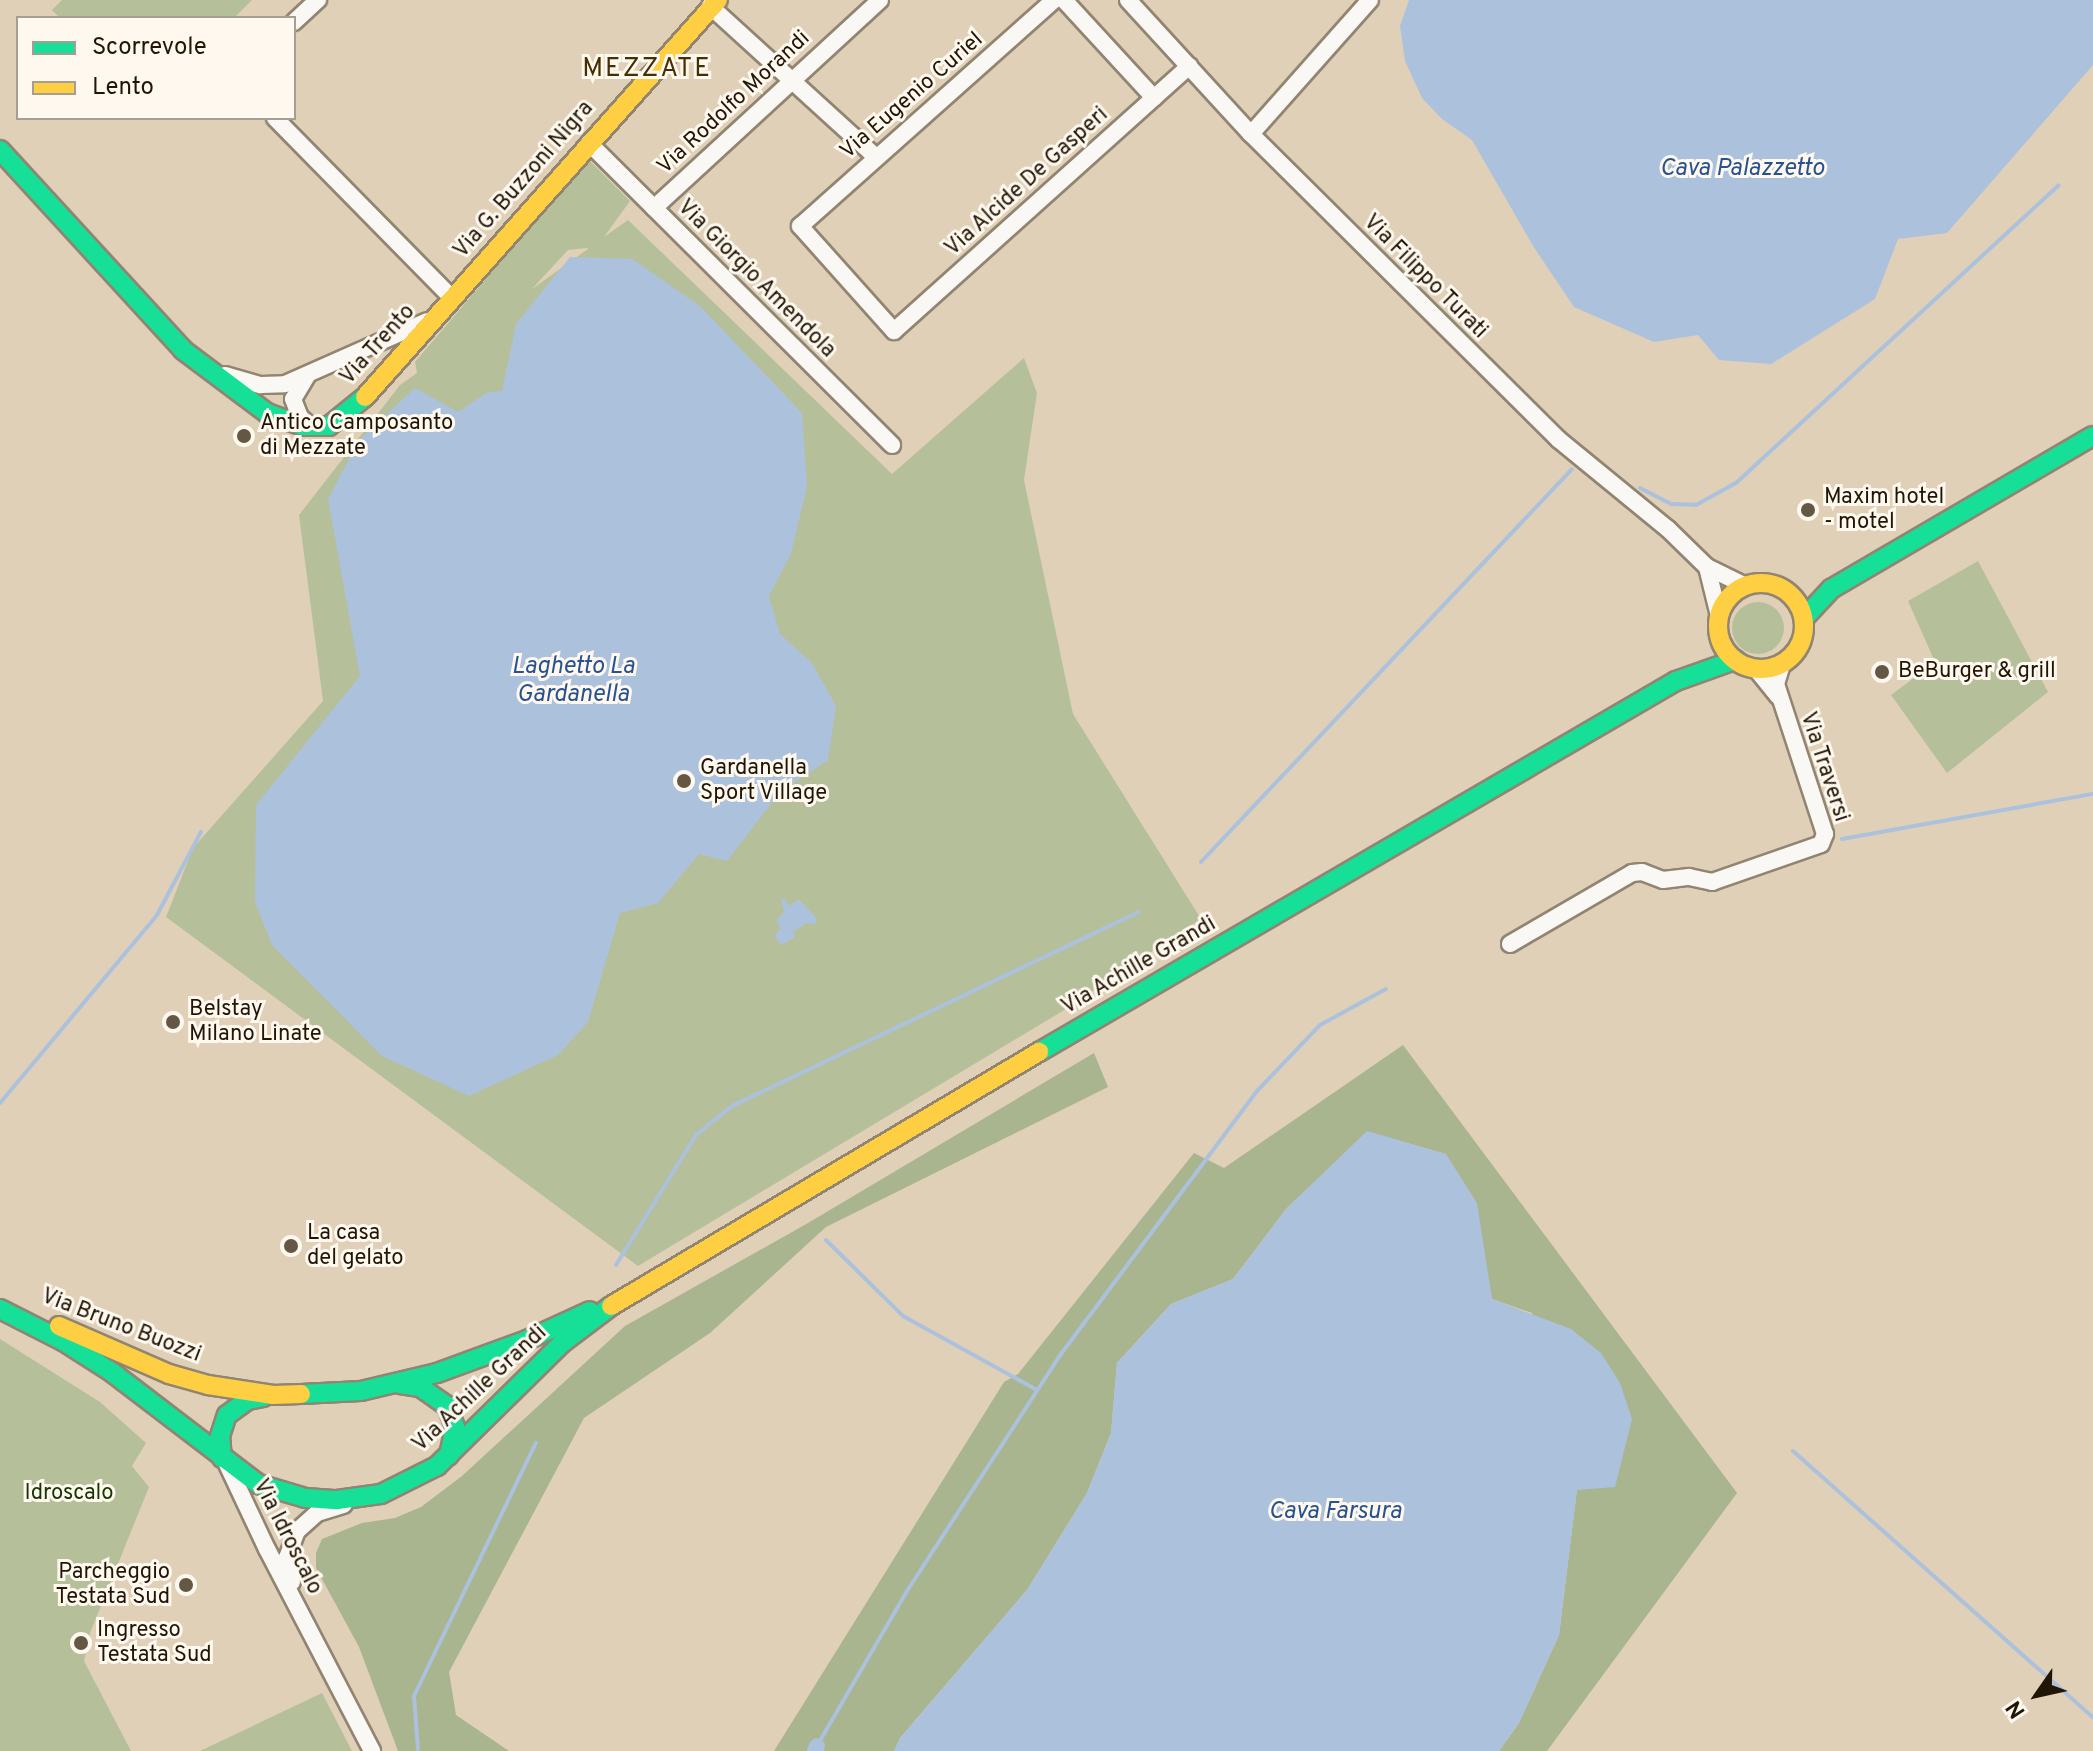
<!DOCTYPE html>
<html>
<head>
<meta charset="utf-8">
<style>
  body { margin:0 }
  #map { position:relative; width:2093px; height:1751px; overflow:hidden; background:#e0d0b8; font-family:Overpass,sans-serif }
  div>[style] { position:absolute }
  .green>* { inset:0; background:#b5c09b }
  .round { border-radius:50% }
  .forest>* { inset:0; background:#a8b58f }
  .water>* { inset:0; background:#acc1dc }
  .stream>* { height:4px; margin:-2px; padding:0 2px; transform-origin:2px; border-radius:2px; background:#acc1dc }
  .canal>* { height:16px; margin:-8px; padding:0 8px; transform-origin:8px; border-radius:8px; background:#acc1dc }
  .roads { filter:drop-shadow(2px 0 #918572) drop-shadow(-2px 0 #918572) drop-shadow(0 2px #918572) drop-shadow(0 -2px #918572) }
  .street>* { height:16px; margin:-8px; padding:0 8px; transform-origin:8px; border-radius:8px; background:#faf8f4 }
  .fast>* { height:18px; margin:-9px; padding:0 9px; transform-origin:9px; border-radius:9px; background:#16e098 }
  .slow>* { height:18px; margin:-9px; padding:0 9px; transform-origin:9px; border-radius:9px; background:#ffcf43 }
  .slow>.ring { margin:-9px; padding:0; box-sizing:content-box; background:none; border:18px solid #ffcf43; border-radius:50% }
  .dots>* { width:22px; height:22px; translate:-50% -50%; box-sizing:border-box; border:4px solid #fef8ef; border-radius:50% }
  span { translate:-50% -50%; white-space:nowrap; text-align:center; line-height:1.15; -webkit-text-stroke:6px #fef8ef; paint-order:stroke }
  .street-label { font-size:22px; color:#211606 }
  .poi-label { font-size:22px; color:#211606 }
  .left { translate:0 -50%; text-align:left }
  .right { translate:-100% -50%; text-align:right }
  .park-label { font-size:22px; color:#153802 }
  .water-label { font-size:24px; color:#26528f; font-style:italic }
  .quarter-label { font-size:26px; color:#472e01; letter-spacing:2px }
  .legend { position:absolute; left:16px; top:16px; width:280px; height:104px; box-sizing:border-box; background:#fef8ef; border:2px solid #a69e92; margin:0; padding:10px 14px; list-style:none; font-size:24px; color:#211606 }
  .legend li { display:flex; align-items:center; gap:16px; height:40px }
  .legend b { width:40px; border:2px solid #a69e92 }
  .north { position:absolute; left:1997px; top:1655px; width:80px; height:80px; -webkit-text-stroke:6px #fef8ef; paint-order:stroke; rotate:236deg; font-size:22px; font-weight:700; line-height:32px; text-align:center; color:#211606 }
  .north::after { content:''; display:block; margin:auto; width:28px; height:36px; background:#211606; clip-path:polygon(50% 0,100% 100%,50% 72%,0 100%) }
</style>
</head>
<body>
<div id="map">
  <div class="green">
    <div style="clip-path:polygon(62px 0,252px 0,234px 18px,60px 18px,52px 10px)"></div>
    <div style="clip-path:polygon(evenodd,588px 159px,630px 201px,604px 237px,628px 220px,892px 474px,1024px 358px,1037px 393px,1024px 480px,1073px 714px,1201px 919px,1061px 1012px,638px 1266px,166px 917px,193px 848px,323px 701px,299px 515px,400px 385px,417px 373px,415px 362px,588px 159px,587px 248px,588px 249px,532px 289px,568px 250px,587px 248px)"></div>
    <div style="clip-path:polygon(1978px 561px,2048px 692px,1947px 773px,1891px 695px,1935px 662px,1908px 601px)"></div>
    <div class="round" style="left:1732px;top:602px;width:52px;height:52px"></div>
    <div style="clip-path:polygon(0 1339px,100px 1402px,146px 1443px,132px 1466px,149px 1487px,90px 1633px,84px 1661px,131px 1751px,0 1751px)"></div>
    <div style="clip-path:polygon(322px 1693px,352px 1751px,200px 1751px)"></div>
  </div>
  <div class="forest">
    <div style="clip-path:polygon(1403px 1045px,1737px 1493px,1547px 1751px,1499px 1751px,1519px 1723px,1559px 1635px,1577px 1489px,1532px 1313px,1492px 1299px,1483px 1253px,1446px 1154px,1367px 1132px,1286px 1209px,1233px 1279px,1171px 1304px,1117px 1363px,1111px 1433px,1087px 1493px,1027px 1590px,900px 1738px,894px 1751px,774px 1751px,1004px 1382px,1018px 1374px,1194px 1153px,1224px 1168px)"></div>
    <div style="clip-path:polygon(1094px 1053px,1108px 1087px,826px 1227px,710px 1333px,584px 1418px,449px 1672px,456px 1715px,509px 1751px,398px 1751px,359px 1647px,316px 1568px,316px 1553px,322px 1539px,362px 1523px,395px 1518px,421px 1507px,462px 1476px,625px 1326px,808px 1223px)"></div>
  </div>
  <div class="water">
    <div style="clip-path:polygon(1409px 0,2093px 0,2093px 65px,1947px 233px,1898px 239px,1875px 299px,1771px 364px,1719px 360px,1698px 335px,1654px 342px,1574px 307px,1533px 246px,1472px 140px,1442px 119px,1422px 98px,1405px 61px,1400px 26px)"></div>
    <div style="clip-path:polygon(570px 257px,632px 259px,700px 306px,802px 413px,807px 486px,791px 554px,769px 596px,780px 634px,812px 663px,836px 706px,828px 760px,780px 792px,727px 861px,699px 854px,658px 903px,620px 913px,588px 1022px,558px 1055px,469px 1096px,382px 1056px,272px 945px,255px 902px,256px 805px,360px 676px,328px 499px,359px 440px,415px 388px,458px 412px,488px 392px,502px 391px,516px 324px)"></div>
    <div style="clip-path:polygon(784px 898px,789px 906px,799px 899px,817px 919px,815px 924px,807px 923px,793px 932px,795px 937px,782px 945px,774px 936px,781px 928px,776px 922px,784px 911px,781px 900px)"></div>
    <div style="clip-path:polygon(1367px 1131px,1446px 1154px,1477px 1203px,1492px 1299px,1571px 1329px,1601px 1353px,1620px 1383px,1632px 1419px,1615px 1487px,1577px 1490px,1559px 1635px,1519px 1723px,1499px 1751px,894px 1751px,900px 1738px,1027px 1590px,1087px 1493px,1111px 1433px,1117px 1363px,1171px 1304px,1233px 1279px,1286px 1209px)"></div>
  </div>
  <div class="stream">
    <div style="left:1640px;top:488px;width:36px;rotate:27deg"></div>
    <div style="left:1672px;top:504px;width:24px;rotate:2deg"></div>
    <div style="left:1696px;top:505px;width:46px;rotate:-28.8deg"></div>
    <div style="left:1736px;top:483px;width:439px;rotate:-42.7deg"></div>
    <div style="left:1842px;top:839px;width:255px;rotate:-10.2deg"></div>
    <div style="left:1201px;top:862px;width:540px;rotate:-46.65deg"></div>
    <div style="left:0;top:1103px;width:245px;rotate:-50.1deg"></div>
    <div style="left:157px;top:915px;width:94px;rotate:-62.1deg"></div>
    <div style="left:826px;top:1240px;width:108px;rotate:44.6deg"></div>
    <div style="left:903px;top:1316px;width:153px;rotate:28.9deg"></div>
    <div style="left:616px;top:1265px;width:153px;rotate:-58.4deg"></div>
    <div style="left:696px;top:1135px;width:46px;rotate:-38.9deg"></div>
    <div style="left:732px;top:1106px;width:450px;rotate:-25.5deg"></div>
    <div style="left:1793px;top:1451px;width:401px;rotate:41.6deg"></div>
    <div style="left:418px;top:1749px;width:53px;rotate:-94.3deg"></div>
    <div style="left:414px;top:1696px;width:281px;rotate:-64.3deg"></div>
    <div style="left:814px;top:1751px;width:185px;rotate:-59.8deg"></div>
    <div style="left:907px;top:1591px;width:283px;rotate:-57deg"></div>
    <div style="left:1061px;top:1354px;width:328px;rotate:-53.3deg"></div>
    <div style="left:1257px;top:1091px;width:91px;rotate:-46.3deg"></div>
    <div style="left:1320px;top:1025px;width:75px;rotate:-28.6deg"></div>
  </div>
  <div class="canal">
    <div style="left:815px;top:1751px;width:5px;rotate:-68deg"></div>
  </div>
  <div class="roads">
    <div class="street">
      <div style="left:1054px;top:0;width:340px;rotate:138.3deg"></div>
      <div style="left:800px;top:226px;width:141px;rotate:48.2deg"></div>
      <div style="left:894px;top:331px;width:397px;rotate:-41.9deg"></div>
      <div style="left:1064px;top:0;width:133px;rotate:47.4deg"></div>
      <div style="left:1128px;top:0;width:182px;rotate:47.5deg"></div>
      <div style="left:1251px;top:134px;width:433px;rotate:44.8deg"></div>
      <div style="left:1558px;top:439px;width:142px;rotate:39.3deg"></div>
      <div style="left:1668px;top:529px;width:54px;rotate:44.3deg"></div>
      <div style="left:1707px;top:567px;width:43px;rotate:26deg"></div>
      <div style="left:710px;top:6px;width:223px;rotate:42.3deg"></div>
      <div style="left:294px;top:22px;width:33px;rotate:-43deg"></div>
      <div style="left:275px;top:118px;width:252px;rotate:45.5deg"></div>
      <div style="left:1251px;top:134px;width:179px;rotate:-48.4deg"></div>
      <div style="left:589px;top:143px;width:428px;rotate:44.9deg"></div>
      <div style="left:654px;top:208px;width:307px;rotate:-42.6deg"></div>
      <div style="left:225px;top:375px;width:37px;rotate:16deg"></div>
      <div style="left:261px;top:385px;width:24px;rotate:-2deg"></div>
      <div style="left:285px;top:384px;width:155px;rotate:-23.9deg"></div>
      <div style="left:307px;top:376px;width:27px;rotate:121deg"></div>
      <div style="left:293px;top:399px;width:19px;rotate:69deg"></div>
      <div style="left:300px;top:417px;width:13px;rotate:42deg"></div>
      <div style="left:1707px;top:567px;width:50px;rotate:76.2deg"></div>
      <div style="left:1756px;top:669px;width:35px;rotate:51deg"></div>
      <div style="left:1510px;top:944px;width:141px;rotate:-30.2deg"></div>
      <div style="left:1632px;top:873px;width:10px;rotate:-6deg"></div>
      <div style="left:1642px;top:872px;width:22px;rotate:21deg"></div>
      <div style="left:1663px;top:880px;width:26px;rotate:-7deg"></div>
      <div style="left:1689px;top:877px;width:24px;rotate:12deg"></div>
      <div style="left:1712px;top:882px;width:115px;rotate:-19.2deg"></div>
      <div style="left:1821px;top:844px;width:11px;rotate:-68deg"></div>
      <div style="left:1825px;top:834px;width:158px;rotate:-108.1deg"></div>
      <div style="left:1776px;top:684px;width:21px;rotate:-73deg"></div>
      <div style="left:226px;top:1462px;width:96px;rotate:64.8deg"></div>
      <div style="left:267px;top:1549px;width:228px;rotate:62.5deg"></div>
      <div style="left:292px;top:1582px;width:25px;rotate:-102deg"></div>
      <div style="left:287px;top:1558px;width:29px;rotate:-70deg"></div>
      <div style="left:297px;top:1531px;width:27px;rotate:-42deg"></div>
      <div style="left:317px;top:1513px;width:28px;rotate:-17deg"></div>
    </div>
    <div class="fast">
      <div style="left:0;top:150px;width:271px;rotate:47.5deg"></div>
      <div style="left:183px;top:350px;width:105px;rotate:36.9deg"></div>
      <div style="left:267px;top:413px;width:37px;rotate:20deg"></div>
      <div style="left:302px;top:426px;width:27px"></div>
      <div style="left:329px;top:426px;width:46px;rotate:-38.9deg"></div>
      <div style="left:1804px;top:618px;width:40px;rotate:-47deg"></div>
      <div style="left:1831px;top:589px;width:303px;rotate:-30.3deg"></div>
      <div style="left:1039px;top:1052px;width:737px;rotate:-30.22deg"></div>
      <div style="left:1676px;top:681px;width:63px;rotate:-19.6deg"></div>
      <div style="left:0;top:1309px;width:71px;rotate:26.9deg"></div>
      <div style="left:63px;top:1341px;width:59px;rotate:32.6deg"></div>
      <div style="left:113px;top:1373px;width:183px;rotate:37.4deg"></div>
      <div style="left:258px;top:1484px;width:50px;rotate:16.3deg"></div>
      <div style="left:306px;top:1498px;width:31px;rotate:4deg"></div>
      <div style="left:337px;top:1500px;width:44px;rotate:-7.8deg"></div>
      <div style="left:381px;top:1494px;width:63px;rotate:-26.6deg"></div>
      <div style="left:437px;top:1466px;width:175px;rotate:-44.5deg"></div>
      <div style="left:562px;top:1343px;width:61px;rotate:-37.1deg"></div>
      <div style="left:400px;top:1384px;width:20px;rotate:9deg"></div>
      <div style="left:420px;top:1387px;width:33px;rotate:35deg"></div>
      <div style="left:447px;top:1406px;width:22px;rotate:69deg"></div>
      <div style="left:455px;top:1427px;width:29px;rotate:102deg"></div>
      <div style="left:301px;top:1394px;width:60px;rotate:-2.9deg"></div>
      <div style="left:361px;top:1391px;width:78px;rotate:-13.3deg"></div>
      <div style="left:437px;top:1373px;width:96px;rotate:-20.1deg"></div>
      <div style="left:527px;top:1340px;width:69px;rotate:-24.7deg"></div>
      <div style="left:222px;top:1458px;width:22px;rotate:-95deg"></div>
      <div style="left:220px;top:1436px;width:22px;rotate:-72deg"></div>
      <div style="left:227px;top:1415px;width:26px;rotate:-36deg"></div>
      <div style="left:248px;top:1400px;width:16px;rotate:-11deg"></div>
    </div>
    <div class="slow">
      <div style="left:365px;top:397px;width:531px;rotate:-48.36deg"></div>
      <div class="ring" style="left:1718px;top:583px;width:68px;height:68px"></div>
      <div style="left:611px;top:1306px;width:498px;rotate:-30.7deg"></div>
      <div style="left:59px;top:1326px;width:120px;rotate:23.6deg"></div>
      <div style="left:169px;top:1374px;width:41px;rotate:15.8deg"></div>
      <div style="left:208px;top:1385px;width:66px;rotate:8.7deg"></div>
      <div style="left:273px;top:1395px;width:28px;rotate:-2deg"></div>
    </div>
  </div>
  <div class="dots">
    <div style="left:244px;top:436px;background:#645744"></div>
    <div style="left:1808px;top:510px;background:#645744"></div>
    <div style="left:1882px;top:672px;background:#645744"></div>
    <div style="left:684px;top:781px;background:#645744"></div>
    <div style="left:173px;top:1022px;background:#645744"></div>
    <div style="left:291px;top:1246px;background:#645744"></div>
    <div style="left:186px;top:1585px;background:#645744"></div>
    <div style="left:81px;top:1643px;background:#645744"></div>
  </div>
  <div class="street-label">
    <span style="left:912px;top:96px;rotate:-41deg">Via Eugenio Curiel</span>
    <span style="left:734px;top:103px;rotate:-43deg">Via Rodolfo Morandi</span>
    <span style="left:524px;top:180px;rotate:-49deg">Via G. Buzzoni Nigra</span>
    <span style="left:1027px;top:182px;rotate:-42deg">Via Alcide De Gasperi</span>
    <span style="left:1425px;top:277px;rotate:45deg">Via Filippo Turati</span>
    <span style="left:756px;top:279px;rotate:45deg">Via Giorgio Amendola</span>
    <span style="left:378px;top:345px;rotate:-48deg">Via Trento</span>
    <span style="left:1824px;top:767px;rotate:72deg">Via Traversi</span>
    <span style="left:1139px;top:966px;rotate:-30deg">Via Achille Grandi</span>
    <span style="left:121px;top:1326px;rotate:21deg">Via Bruno Buozzi</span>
    <span style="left:480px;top:1389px;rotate:-43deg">Via Achille Grandi</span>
    <span style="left:287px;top:1537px;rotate:63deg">Via Idroscalo</span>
  </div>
  <div class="poi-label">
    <span class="left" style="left:260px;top:436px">Antico Camposanto<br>di Mezzate</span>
    <span class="left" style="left:1824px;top:510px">Maxim hotel<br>- motel</span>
    <span class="left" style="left:1898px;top:672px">BeBurger &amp; grill</span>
    <span class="left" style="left:700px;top:781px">Gardanella<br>Sport Village</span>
    <span class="left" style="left:189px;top:1022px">Belstay<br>Milano Linate</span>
    <span class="left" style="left:307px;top:1246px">La casa<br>del gelato</span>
    <span class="right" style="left:170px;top:1585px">Parcheggio<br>Testata Sud</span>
    <span class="left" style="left:97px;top:1643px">Ingresso<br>Testata Sud</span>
  </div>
  <div class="park-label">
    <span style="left:69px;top:1494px">Idroscalo</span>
  </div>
  <div class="water-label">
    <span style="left:1742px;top:170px">Cava Palazzetto</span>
    <span style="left:573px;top:682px">Laghetto La<br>Gardanella</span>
    <span style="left:1335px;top:1513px">Cava Farsura</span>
  </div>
  <div class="quarter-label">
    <span style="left:647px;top:70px">MEZZATE</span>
  </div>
  <ul class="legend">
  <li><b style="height:10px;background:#16e098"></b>Scorrevole</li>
  <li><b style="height:10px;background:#ffcf43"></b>Lento</li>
  </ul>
  <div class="north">N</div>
</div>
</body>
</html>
